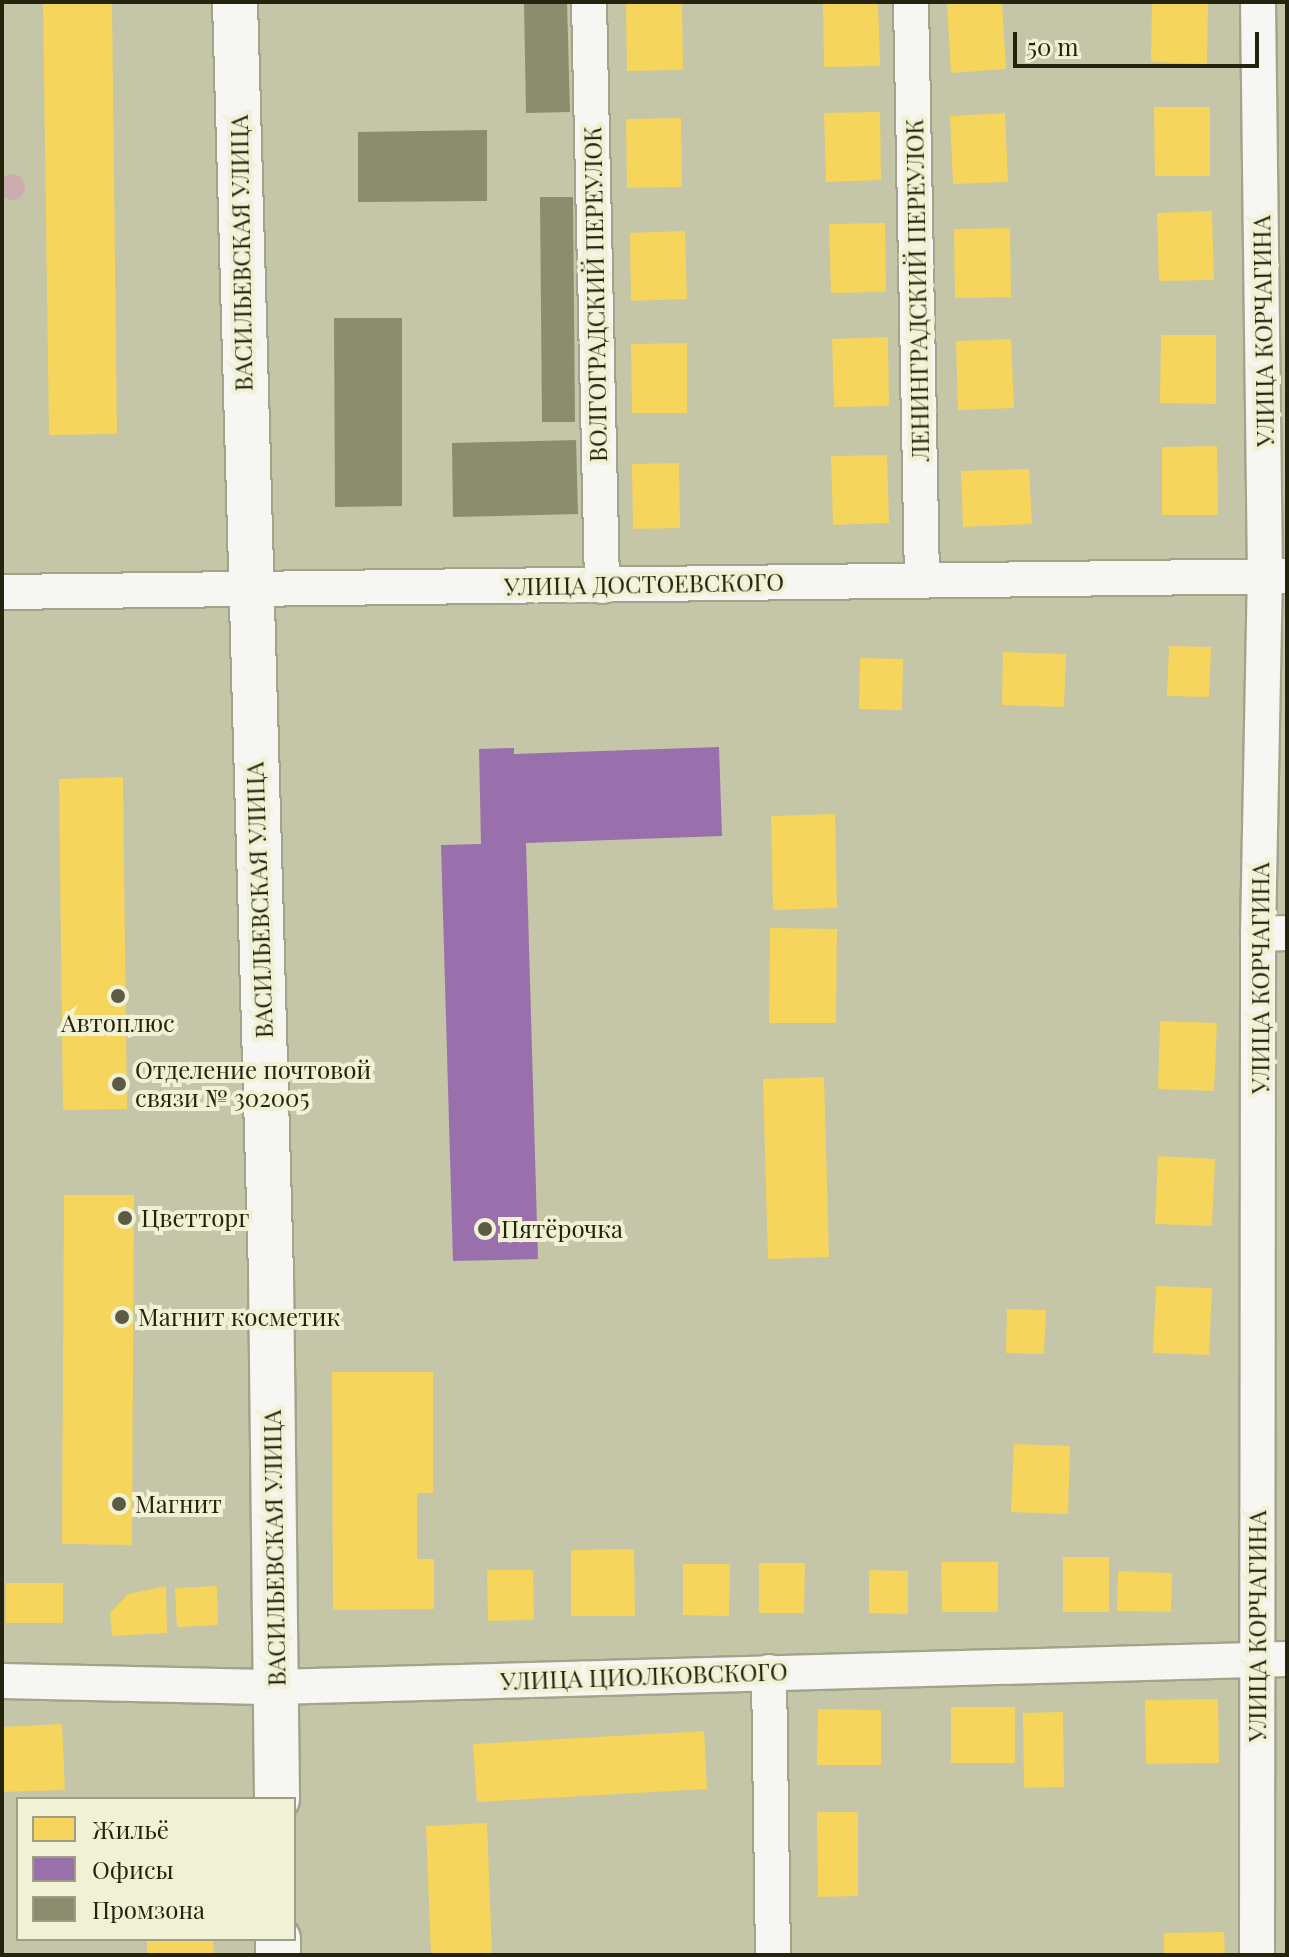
<!DOCTYPE html>
<html>
<head>
<meta charset="utf-8">
<style>
  body { margin:0 }
  #map { position:relative; width:1289px; height:1957px; overflow:hidden; background:#c5c5a7; font-family:"Playfair Display",serif }
  div>[style] { position:absolute }
  .green>* { inset:0; background:#cdacaf }
  .round { border-radius:50% }
  .homes>* { inset:0; background:#f6d55c }
  .offices>* { inset:0; background:#9970ab }
  .industry>* { inset:0; background:#8c8c6e }
  .roads { filter:drop-shadow(2px 0 #a3a38b) drop-shadow(-2px 0 #a3a38b) drop-shadow(0 2px #a3a38b) drop-shadow(0 -2px #a3a38b) }
  .minor>* { height:34px; margin:-17px; padding:0 17px; transform-origin:17px; border-radius:17px; background:#f6f6f2 }
  .major>* { height:44px; margin:-22px; padding:0 22px; transform-origin:22px; border-radius:22px; background:#f6f6f2 }
  .dots>* { width:22px; height:22px; translate:-50% -50%; box-sizing:border-box; border:4px solid #f1f1d5; border-radius:50% }
  span { translate:-50% -50%; white-space:nowrap; text-align:center; line-height:1.15; -webkit-text-stroke:8px #f1f1d5; paint-order:stroke }
  .street-label { font-size:24px; color:#24240e }
  .poi-label { font-size:24px; color:#24240e }
  .left { translate:0 -50%; text-align:left }
  .frame { position:absolute; inset:0; border:4px solid #24240e; pointer-events:none }
  .legend { position:absolute; left:16px; top:1797px; width:280px; height:144px; box-sizing:border-box; background:#f1f1d5; border:2px solid #9f9f85; margin:0; padding:10px 14px; list-style:none; font-size:24px; color:#24240e }
  .legend li { display:flex; align-items:center; gap:16px; height:40px }
  .legend b { width:40px; border:2px solid #9f9f85 }
  .scale { position:absolute; left:1013px; top:32px; width:246px; height:36px; box-sizing:border-box; border:4px solid #24240e; border-top:0; padding-left:10px; font-size:24px; line-height:28px; white-space:nowrap; color:#24240e; -webkit-text-stroke:6px #f1f1d5; paint-order:stroke }
</style>
</head>
<body>
<div id="map">
  <div class="green">
    <div class="round" style="left:-1px;top:174px;width:26px;height:26px"></div>
  </div>
  <div class="homes">
    <div style="clip-path:polygon(43px 2px,112px 2px,117px 434px,49px 435px)"></div>
    <div style="clip-path:polygon(626px 2px,682px 2px,683px 70px,627px 71px)"></div>
    <div style="clip-path:polygon(823px 2px,878px 2px,880px 66px,824px 67px)"></div>
    <div style="clip-path:polygon(1002px 2px,1006px 69px,951px 73px,947px 4px)"></div>
    <div style="clip-path:polygon(1152px 2px,1208px 2px,1207px 64px,1151px 62px)"></div>
    <div style="clip-path:polygon(1154px 107px,1210px 107px,1210px 176px,1155px 176px)"></div>
    <div style="clip-path:polygon(880px 112px,881px 180px,826px 182px,824px 113px)"></div>
    <div style="clip-path:polygon(1005px 113px,1008px 182px,953px 184px,950px 116px)"></div>
    <div style="clip-path:polygon(681px 118px,682px 187px,627px 188px,626px 119px)"></div>
    <div style="clip-path:polygon(1212px 211px,1214px 280px,1159px 281px,1157px 213px)"></div>
    <div style="clip-path:polygon(885px 223px,886px 292px,831px 293px,829px 224px)"></div>
    <div style="clip-path:polygon(1010px 228px,1011px 297px,955px 298px,954px 229px)"></div>
    <div style="clip-path:polygon(685px 231px,687px 299px,631px 301px,630px 233px)"></div>
    <div style="clip-path:polygon(1161px 335px,1216px 335px,1216px 404px,1160px 403px)"></div>
    <div style="clip-path:polygon(888px 337px,889px 406px,834px 407px,832px 339px)"></div>
    <div style="clip-path:polygon(1011px 339px,1014px 408px,958px 410px,956px 341px)"></div>
    <div style="clip-path:polygon(687px 343px,687px 413px,632px 413px,631px 344px)"></div>
    <div style="clip-path:polygon(1217px 446px,1218px 515px,1162px 515px,1162px 447px)"></div>
    <div style="clip-path:polygon(887px 455px,889px 523px,833px 525px,831px 456px)"></div>
    <div style="clip-path:polygon(679px 463px,680px 528px,633px 529px,632px 464px)"></div>
    <div style="clip-path:polygon(1029px 469px,1032px 524px,963px 527px,961px 471px)"></div>
    <div style="clip-path:polygon(1169px 646px,1211px 647px,1209px 697px,1167px 696px)"></div>
    <div style="clip-path:polygon(1003px 652px,1066px 654px,1064px 707px,1002px 705px)"></div>
    <div style="clip-path:polygon(860px 658px,903px 659px,902px 710px,859px 709px)"></div>
    <div style="clip-path:polygon(123px 777px,127px 1109px,63px 1110px,59px 779px)"></div>
    <div style="clip-path:polygon(835px 814px,837px 908px,773px 910px,771px 816px)"></div>
    <div style="clip-path:polygon(770px 928px,837px 929px,836px 1023px,769px 1023px)"></div>
    <div style="clip-path:polygon(1160px 1021px,1217px 1023px,1214px 1091px,1158px 1089px)"></div>
    <div style="clip-path:polygon(824px 1077px,829px 1257px,768px 1259px,763px 1079px)"></div>
    <div style="clip-path:polygon(1158px 1156px,1215px 1159px,1212px 1226px,1155px 1224px)"></div>
    <div style="clip-path:polygon(64px 1195px,134px 1195px,132px 1545px,62px 1544px)"></div>
    <div style="clip-path:polygon(1156px 1286px,1212px 1288px,1209px 1355px,1153px 1353px)"></div>
    <div style="clip-path:polygon(1007px 1309px,1046px 1310px,1044px 1354px,1006px 1353px)"></div>
    <div style="clip-path:polygon(332px 1372px,433px 1372px,433px 1493px,417px 1493px,417px 1559px,434px 1559px,434px 1609px,333px 1610px)"></div>
    <div style="clip-path:polygon(1014px 1444px,1070px 1446px,1068px 1514px,1011px 1512px)"></div>
    <div style="clip-path:polygon(634px 1549px,635px 1616px,571px 1616px,571px 1550px)"></div>
    <div style="clip-path:polygon(1063px 1557px,1109px 1557px,1109px 1612px,1063px 1612px)"></div>
    <div style="clip-path:polygon(941px 1562px,998px 1562px,998px 1612px,942px 1612px)"></div>
    <div style="clip-path:polygon(759px 1563px,805px 1563px,804px 1613px,759px 1613px)"></div>
    <div style="clip-path:polygon(683px 1564px,730px 1564px,729px 1616px,683px 1615px)"></div>
    <div style="clip-path:polygon(487px 1570px,533px 1570px,534px 1620px,488px 1621px)"></div>
    <div style="clip-path:polygon(869px 1570px,908px 1571px,908px 1614px,869px 1613px)"></div>
    <div style="clip-path:polygon(1118px 1571px,1172px 1573px,1171px 1612px,1117px 1611px)"></div>
    <div style="clip-path:polygon(6px 1583px,63px 1583px,63px 1623px,6px 1623px)"></div>
    <div style="clip-path:polygon(166px 1586px,167px 1633px,112px 1636px,110px 1613px,128px 1594px)"></div>
    <div style="clip-path:polygon(217px 1586px,218px 1625px,177px 1627px,175px 1588px)"></div>
    <div style="clip-path:polygon(1218px 1699px,1219px 1763px,1146px 1764px,1145px 1700px)"></div>
    <div style="clip-path:polygon(951px 1707px,1015px 1707px,1015px 1763px,951px 1763px)"></div>
    <div style="clip-path:polygon(818px 1709px,881px 1710px,881px 1765px,817px 1765px)"></div>
    <div style="clip-path:polygon(1063px 1712px,1064px 1787px,1024px 1788px,1023px 1713px)"></div>
    <div style="clip-path:polygon(62px 1724px,65px 1790px,2px 1792px,2px 1727px)"></div>
    <div style="clip-path:polygon(704px 1731px,707px 1789px,477px 1802px,473px 1744px)"></div>
    <div style="clip-path:polygon(817px 1812px,858px 1812px,858px 1896px,818px 1897px)"></div>
    <div style="clip-path:polygon(487px 1823px,492px 1955px,431px 1955px,426px 1826px)"></div>
    <div style="clip-path:polygon(1224px 1932px,1225px 1955px,1164px 1955px,1164px 1933px)"></div>
    <div style="clip-path:polygon(147px 1939px,213px 1939px,214px 1955px,147px 1955px)"></div>
  </div>
  <div class="offices">
    <div style="clip-path:polygon(719px 747px,722px 836px,526px 843px,538px 1259px,453px 1261px,441px 845px,481px 844px,479px 749px,514px 748px,514px 754px)"></div>
  </div>
  <div class="industry">
    <div style="clip-path:polygon(524px 2px,567px 2px,570px 112px,526px 113px)"></div>
    <div style="clip-path:polygon(487px 130px,487px 201px,358px 202px,358px 132px)"></div>
    <div style="clip-path:polygon(540px 197px,573px 197px,575px 422px,542px 422px)"></div>
    <div style="clip-path:polygon(334px 318px,402px 318px,402px 506px,335px 507px)"></div>
    <div style="clip-path:polygon(576px 440px,578px 514px,453px 517px,452px 443px)"></div>
  </div>
  <div class="roads">
    <div class="minor">
      <div style="left:589px;top:2px;width:584px;rotate:88.72deg"></div>
      <div style="left:911px;top:2px;width:576px;rotate:88.91deg"></div>
      <div style="left:2px;top:592px;width:1283px;rotate:-0.71deg"></div>
      <div style="left:1258px;top:934px;width:29px;rotate:-2deg"></div>
      <div style="left:769px;top:1672px;width:283px;rotate:89.2deg"></div>
      <div style="left:2px;top:1681px;width:273px;rotate:1.3deg"></div>
      <div style="left:275px;top:1687px;width:1012px;rotate:-1.58deg"></div>
      <div style="left:1257px;top:1955px;width:1021px;rotate:-89.94deg"></div>
      <div style="left:1258px;top:934px;width:358px;rotate:-88.9deg"></div>
      <div style="left:1265px;top:576px;width:574px;rotate:-90.7deg"></div>
    </div>
    <div class="major">
      <div style="left:235px;top:2px;width:1274px;rotate:88.38deg"></div>
      <div style="left:271px;top:1275px;width:524px;rotate:89.34deg"></div>
      <div style="left:278px;top:1939px;width:16px;rotate:90deg"></div>
    </div>
  </div>
  <div class="dots">
    <div style="left:118px;top:996px;background:#5c5c44"></div>
    <div style="left:119px;top:1084px;background:#5c5c44"></div>
    <div style="left:125px;top:1218px;background:#5c5c44"></div>
    <div style="left:485px;top:1229px;background:#5c5c44"></div>
    <div style="left:122px;top:1317px;background:#5c5c44"></div>
    <div style="left:119px;top:1504px;background:#5c5c44"></div>
  </div>
  <div class="street-label">
    <span style="left:241px;top:253px;rotate:-91deg">ВАСИЛЬЕВСКАЯ УЛИЦА</span>
    <span style="left:917px;top:290px;rotate:-91deg">ЛЕНИНГРАДСКИЙ ПЕРЕУЛОК</span>
    <span style="left:595px;top:294px;rotate:-91deg">ВОЛГОГРАДСКИЙ ПЕРЕУЛОК</span>
    <span style="left:1263px;top:331px;rotate:-91deg">УЛИЦА КОРЧАГИНА</span>
    <span style="left:644px;top:584px;rotate:-1deg">УЛИЦА ДОСТОЕВСКОГО</span>
    <span style="left:259px;top:900px;rotate:-92deg">ВАСИЛЬЕВСКАЯ УЛИЦА</span>
    <span style="left:1260px;top:978px;rotate:-90deg">УЛИЦА КОРЧАГИНА</span>
    <span style="left:274px;top:1548px;rotate:-91deg">ВАСИЛЬЕВСКАЯ УЛИЦА</span>
    <span style="left:1257px;top:1626px;rotate:-90deg">УЛИЦА КОРЧАГИНА</span>
    <span style="left:644px;top:1676px;rotate:-2deg">УЛИЦА ЦИОЛКОВСКОГО</span>
  </div>
  <div class="poi-label">
    <span style="left:118px;top:1023px">Автоплюс</span>
    <span class="left" style="left:135px;top:1084px">Отделение почтовой<br>связи № 302005</span>
    <span class="left" style="left:141px;top:1218px">Цветторг</span>
    <span class="left" style="left:501px;top:1229px">Пятёрочка</span>
    <span class="left" style="left:138px;top:1317px">Магнит косметик</span>
    <span class="left" style="left:135px;top:1504px">Магнит</span>
  </div>
  <div class="frame"></div>
  <ul class="legend">
  <li><b style="height:22px;background:#f6d55c"></b>Жильё</li>
  <li><b style="height:22px;background:#9970ab"></b>Офисы</li>
  <li><b style="height:22px;background:#8c8c6e"></b>Промзона</li>
  </ul>
  <div class="scale">50 m</div>
</div>
</body>
</html>
